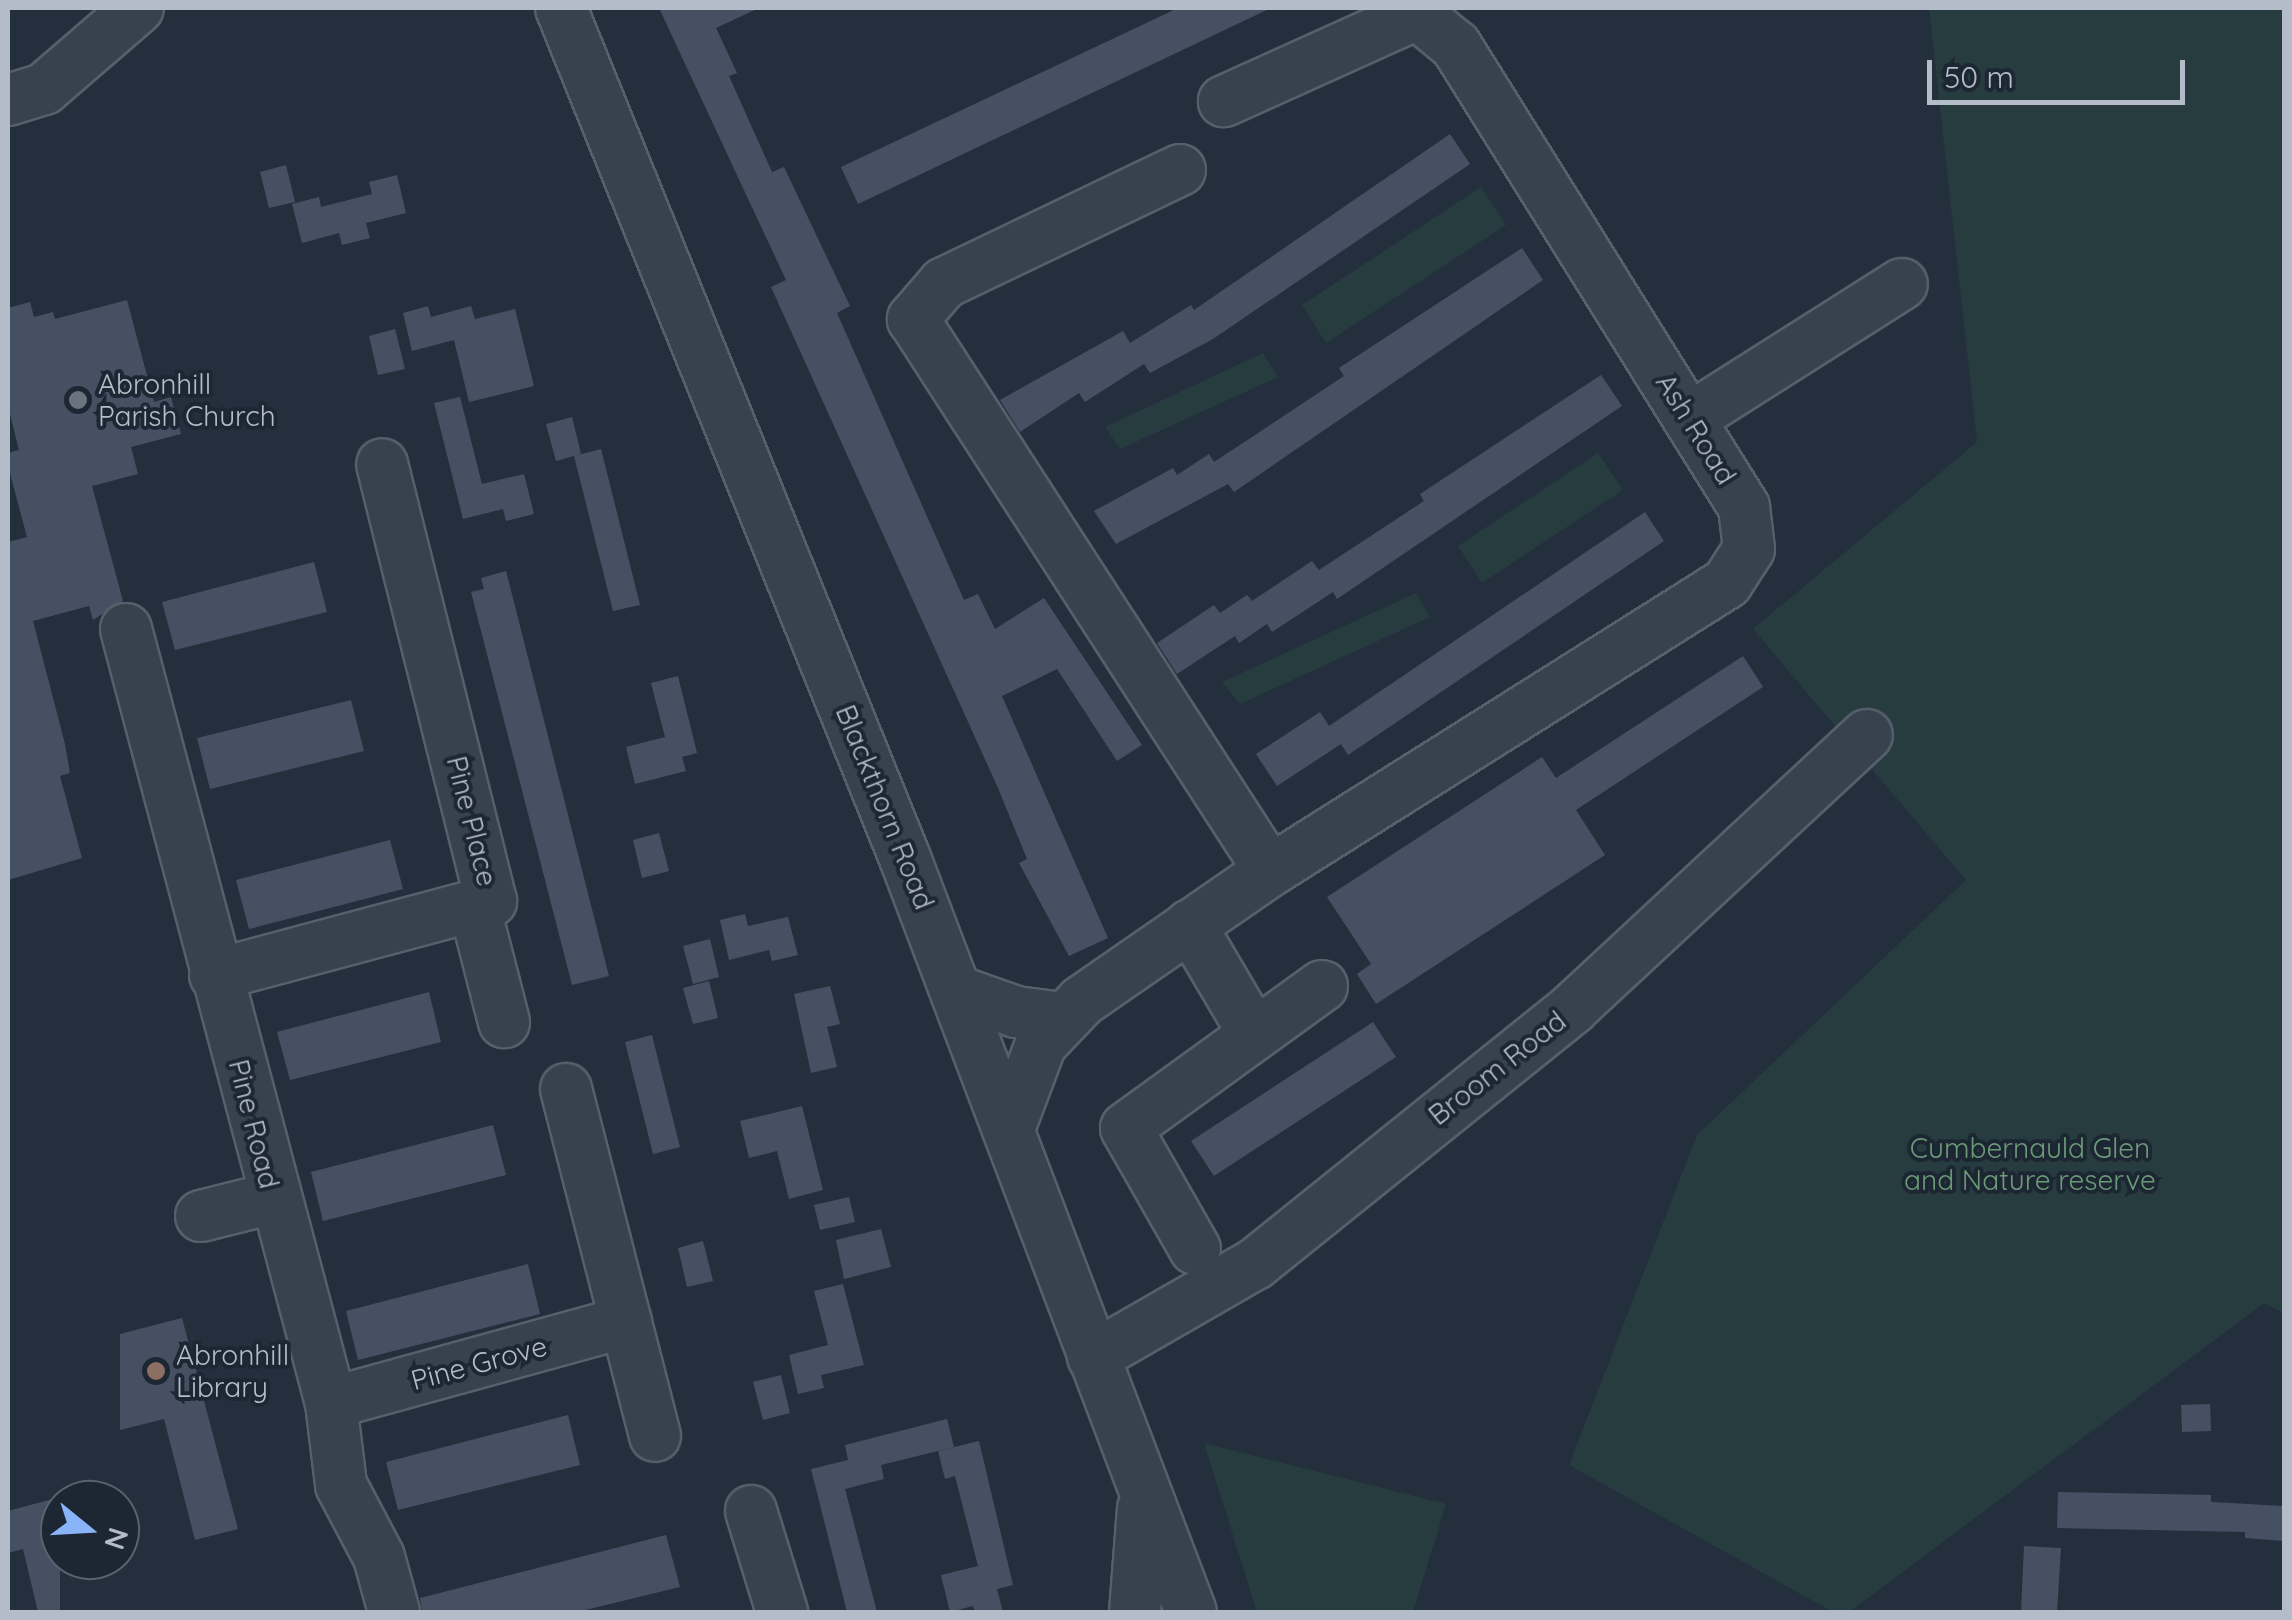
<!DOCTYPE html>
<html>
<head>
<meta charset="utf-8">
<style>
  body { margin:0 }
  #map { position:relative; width:2292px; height:1620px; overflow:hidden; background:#242f3e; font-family:Quicksand,sans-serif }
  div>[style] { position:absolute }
  .green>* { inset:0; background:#263c3f }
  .building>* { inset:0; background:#455162 }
  .roads { filter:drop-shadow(2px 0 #565f6c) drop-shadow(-2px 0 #565f6c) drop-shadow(0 2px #565f6c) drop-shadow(0 -2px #565f6c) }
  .minor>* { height:50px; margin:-25px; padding:0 25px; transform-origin:25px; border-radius:25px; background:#38414e }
  .dots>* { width:28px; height:28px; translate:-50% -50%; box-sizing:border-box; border:5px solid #1d2633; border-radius:50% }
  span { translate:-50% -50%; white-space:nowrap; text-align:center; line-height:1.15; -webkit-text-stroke:8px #1d2633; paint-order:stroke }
  .poi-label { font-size:28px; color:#b4bcc9 }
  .left { translate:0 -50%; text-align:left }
  .street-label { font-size:28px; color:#b4bcc9 }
  .park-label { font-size:28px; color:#6b9a76 }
  .frame { position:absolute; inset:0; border:10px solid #b4bcc9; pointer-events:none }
  .north { position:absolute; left:40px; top:1480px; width:100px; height:100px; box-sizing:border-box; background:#1d2633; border:2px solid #59626f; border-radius:50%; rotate:108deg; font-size:28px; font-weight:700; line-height:40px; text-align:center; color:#b4bcc9 }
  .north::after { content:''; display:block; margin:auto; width:35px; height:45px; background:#8ab4f8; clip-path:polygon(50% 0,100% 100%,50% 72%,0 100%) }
  .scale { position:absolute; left:1927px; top:60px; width:258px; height:45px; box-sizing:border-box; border:5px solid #b4bcc9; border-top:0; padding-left:12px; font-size:30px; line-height:35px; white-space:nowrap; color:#b4bcc9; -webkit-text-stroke:8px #1d2633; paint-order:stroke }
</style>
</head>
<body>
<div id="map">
  <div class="green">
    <div style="clip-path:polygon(1929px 8px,2284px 8px,2284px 1313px,2264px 1303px,1849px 1612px,1833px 1612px,1569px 1465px,1697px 1135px,1966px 880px,1753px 629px,1977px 442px)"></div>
    <div style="clip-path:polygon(1481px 187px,1506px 225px,1326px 343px,1302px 305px)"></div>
    <div style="clip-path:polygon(1263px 353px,1278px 377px,1120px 449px,1105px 427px)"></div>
    <div style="clip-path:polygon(1598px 453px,1623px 490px,1482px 583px,1458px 546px)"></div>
    <div style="clip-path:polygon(1416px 593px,1430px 617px,1240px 704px,1222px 682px)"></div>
    <div style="clip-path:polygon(1204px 1443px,1446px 1504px,1413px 1612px,1257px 1612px)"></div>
  </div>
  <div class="building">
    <div style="clip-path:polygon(659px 8px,759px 8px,716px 28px,737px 73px,729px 76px,772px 172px,784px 167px,850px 306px,837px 313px,964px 600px,978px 594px,995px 629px,1044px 598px,1142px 745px,1117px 761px,1057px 669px,1002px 696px,1108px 938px,1069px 956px,1019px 863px,1027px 859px,998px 788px,771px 287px,786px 280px)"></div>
    <div style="clip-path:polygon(1178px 8px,1271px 8px,858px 204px,841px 167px)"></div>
    <div style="clip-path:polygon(1450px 134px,1470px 164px,1213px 339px,1150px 373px,1144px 364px,1085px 402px,1079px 393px,1020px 432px,1000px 400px,1123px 331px,1130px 343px,1191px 305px,1194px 310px)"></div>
    <div style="clip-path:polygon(286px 165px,295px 202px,269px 208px,260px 172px)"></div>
    <div style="clip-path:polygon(397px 175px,406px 213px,366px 223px,370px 238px,342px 245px,339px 233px,302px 243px,292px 204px,319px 197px,321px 207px,372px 194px,369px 182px)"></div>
    <div style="clip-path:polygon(1522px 248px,1543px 280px,1234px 492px,1228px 484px,1116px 544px,1094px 511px,1173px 468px,1177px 475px,1209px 454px,1214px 462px,1344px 376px,1339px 368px)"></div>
    <div style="clip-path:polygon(127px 300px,154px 402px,171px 397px,181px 434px,131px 447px,138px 474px,92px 486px,123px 601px,93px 620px,89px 606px,33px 621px,65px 744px,70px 773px,60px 776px,82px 858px,8px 880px,8px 542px,27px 537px,8px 466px,8px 453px,19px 450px,8px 406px,8px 308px,30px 302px,34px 317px,53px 312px,55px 319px)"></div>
    <div style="clip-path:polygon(428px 306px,431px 317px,471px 306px,475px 319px,515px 309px,534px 386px,469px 402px,454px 340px,412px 351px,403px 313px)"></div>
    <div style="clip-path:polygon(395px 329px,405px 369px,378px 375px,369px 336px)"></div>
    <div style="clip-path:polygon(1601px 375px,1622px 406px,1337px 599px,1333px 592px,1272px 632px,1267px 624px,1239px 643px,1235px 636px,1177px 674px,1157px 643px,1214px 605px,1220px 613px,1247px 595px,1252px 601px,1312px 561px,1319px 570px,1424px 501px,1420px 494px)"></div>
    <div style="clip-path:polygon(460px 397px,482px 484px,524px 474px,534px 514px,506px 521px,503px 509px,463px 519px,434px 403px)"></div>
    <div style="clip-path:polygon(572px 417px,581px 454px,556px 461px,546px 424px)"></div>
    <div style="clip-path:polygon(601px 449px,640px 605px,613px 611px,574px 456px)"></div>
    <div style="clip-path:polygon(1645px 512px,1664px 541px,1348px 755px,1335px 735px,1341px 744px,1277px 786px,1256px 754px,1320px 712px,1329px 726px)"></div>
    <div style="clip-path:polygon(314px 562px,327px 612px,175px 650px,162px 602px)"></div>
    <div style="clip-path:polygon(506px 571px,609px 976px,572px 985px,471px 592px,484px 589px,481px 578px)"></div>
    <div style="clip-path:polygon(1743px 656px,1763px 687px,1576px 810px,1605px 855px,1376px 1004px,1357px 974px,1371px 964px,1327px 897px,1542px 757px,1556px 778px)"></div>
    <div style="clip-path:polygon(678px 676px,697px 753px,682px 757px,686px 771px,635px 784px,626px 747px,665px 737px,651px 683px)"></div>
    <div style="clip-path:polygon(351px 700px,364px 751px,210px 789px,197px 738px)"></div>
    <div style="clip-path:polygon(659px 833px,669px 871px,642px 878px,633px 840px)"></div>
    <div style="clip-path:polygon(390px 840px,403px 889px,249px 929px,236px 880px)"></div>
    <div style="clip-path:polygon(745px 914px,748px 926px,788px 917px,798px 955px,772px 961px,769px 950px,729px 960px,720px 920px)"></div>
    <div style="clip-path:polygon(710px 939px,719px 977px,693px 984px,683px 946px)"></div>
    <div style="clip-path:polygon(709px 981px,718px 1018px,693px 1024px,683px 988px)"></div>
    <div style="clip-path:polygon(830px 986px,840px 1024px,827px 1027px,837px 1067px,811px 1073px,794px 994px)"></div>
    <div style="clip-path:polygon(429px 992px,441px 1042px,290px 1080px,277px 1032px)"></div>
    <div style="clip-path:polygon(1373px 1022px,1396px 1057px,1214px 1176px,1191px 1141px)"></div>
    <div style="clip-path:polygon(652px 1035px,680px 1147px,653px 1154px,625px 1042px)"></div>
    <div style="clip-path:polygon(802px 1106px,823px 1190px,789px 1199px,777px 1151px,749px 1158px,740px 1121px)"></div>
    <div style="clip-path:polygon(493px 1125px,506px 1175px,323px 1221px,311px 1172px)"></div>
    <div style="clip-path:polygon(849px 1197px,855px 1222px,820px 1230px,814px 1205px)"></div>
    <div style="clip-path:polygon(881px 1229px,891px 1267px,844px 1279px,836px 1240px)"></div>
    <div style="clip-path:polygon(703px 1241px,713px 1281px,687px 1287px,678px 1248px)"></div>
    <div style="clip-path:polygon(528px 1264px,540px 1314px,358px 1360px,346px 1311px)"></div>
    <div style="clip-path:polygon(843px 1284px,864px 1365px,821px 1375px,824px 1388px,798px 1394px,789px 1355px,828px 1345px,814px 1291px)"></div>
    <div style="clip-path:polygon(182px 1318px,238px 1529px,195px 1540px,164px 1419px,120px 1430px,120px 1334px)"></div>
    <div style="clip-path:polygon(781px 1375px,790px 1413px,763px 1420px,753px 1382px)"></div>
    <div style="clip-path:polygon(2210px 1404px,2211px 1431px,2182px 1432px,2181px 1405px)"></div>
    <div style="clip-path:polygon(568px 1415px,580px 1465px,398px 1510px,386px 1462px)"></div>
    <div style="clip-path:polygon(947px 1419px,954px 1447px,881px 1465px,884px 1479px,845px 1489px,877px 1612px,847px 1612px,811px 1469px,848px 1460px,845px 1445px)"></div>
    <div style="clip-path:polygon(979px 1441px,1013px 1585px,997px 1589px,1003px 1612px,975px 1612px,973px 1606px,950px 1612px,941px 1575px,978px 1566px,955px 1476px,945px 1479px,938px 1451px)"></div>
    <div style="clip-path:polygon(2058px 1492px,2211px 1495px,2211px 1502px,2284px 1506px,2284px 1541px,2245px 1538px,2245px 1532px,2057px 1528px)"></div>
    <div style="clip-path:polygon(60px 1497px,60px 1612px,38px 1612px,23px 1549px,8px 1553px,8px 1511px)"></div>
    <div style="clip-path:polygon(666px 1535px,680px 1587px,577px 1612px,422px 1612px,420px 1598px)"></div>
    <div style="clip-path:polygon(2024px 1546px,2061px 1548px,2057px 1612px,2021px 1612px)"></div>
  </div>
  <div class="roads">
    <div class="minor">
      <div style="left:561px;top:8px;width:917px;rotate:67.97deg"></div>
      <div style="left:905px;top:858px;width:806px;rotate:69.23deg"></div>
      <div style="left:8px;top:100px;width:38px;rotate:-17deg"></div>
      <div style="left:44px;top:89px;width:124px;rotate:-40.8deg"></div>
      <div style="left:1180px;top:170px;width:262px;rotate:154.4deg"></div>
      <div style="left:944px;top:283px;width:48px;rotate:130.7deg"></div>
      <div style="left:913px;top:319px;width:657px;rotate:57.11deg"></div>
      <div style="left:1689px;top:419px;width:252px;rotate:-32.4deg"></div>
      <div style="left:126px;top:629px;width:801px;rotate:75.17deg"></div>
      <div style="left:331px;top:1403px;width:83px;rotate:83deg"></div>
      <div style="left:341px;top:1485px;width:81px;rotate:62.2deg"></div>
      <div style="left:379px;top:1557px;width:57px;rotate:74.7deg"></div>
      <div style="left:474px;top:905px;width:121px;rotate:75.6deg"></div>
      <div style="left:1190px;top:925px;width:124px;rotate:59.5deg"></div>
      <div style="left:215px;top:975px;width:286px;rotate:-15deg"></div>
      <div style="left:491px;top:901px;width:450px;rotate:-104deg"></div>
      <div style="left:957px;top:991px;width:63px;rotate:19.6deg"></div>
      <div style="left:1016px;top:1012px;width:47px;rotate:7.3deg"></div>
      <div style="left:566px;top:1089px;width:358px;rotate:75.6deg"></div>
      <div style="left:1009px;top:1129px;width:91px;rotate:-69.4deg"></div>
      <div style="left:1041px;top:1044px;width:59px;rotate:-46.4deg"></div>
      <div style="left:1082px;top:1001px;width:229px;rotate:-34.7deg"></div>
      <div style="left:1270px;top:871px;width:540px;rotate:-32.22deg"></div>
      <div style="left:1727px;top:583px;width:40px;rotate:-57.1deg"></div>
      <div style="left:1749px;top:549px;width:42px;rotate:-96.8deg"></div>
      <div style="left:1744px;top:507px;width:544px;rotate:-121.99deg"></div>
      <div style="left:1456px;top:46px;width:50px;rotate:-140.6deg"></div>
      <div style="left:1417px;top:14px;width:212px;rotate:155.7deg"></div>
      <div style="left:201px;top:1216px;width:74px;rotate:-14deg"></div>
      <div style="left:1195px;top:1249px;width:139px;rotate:-119.7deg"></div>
      <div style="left:1126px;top:1128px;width:242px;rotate:-35.9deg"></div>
      <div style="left:1093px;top:1357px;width:187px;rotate:-29.9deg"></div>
      <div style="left:1255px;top:1264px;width:408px;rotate:-38.8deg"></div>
      <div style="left:1573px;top:1008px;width:401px;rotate:-42.9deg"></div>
      <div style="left:331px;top:1403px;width:306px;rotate:-15.4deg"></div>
      <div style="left:751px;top:1511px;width:106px;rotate:72.9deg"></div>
      <div style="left:1135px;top:1612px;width:104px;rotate:-85.6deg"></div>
    </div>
  </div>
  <div class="dots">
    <div style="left:78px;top:400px;background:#6b7280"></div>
    <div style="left:156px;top:1371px;background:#8d6e63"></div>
  </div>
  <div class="poi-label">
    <span class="left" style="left:98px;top:400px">Abronhill<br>Parish Church</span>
    <span class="left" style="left:176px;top:1371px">Abronhill<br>Library</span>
  </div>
  <div class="street-label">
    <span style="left:1696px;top:429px;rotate:58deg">Ash Road</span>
    <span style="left:885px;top:807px;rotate:68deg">Blackthorn Road</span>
    <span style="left:472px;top:821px;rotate:76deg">Pine Place</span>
    <span style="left:1497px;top:1068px;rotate:-38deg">Broom Road</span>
    <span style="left:254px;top:1124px;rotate:76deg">Pine Road</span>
    <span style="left:479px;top:1363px;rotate:-15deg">Pine Grove</span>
  </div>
  <div class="park-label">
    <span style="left:2030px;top:1164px">Cumbernauld Glen<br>and Nature reserve</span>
  </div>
  <div class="frame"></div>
  <div class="north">N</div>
  <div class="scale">50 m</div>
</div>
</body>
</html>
